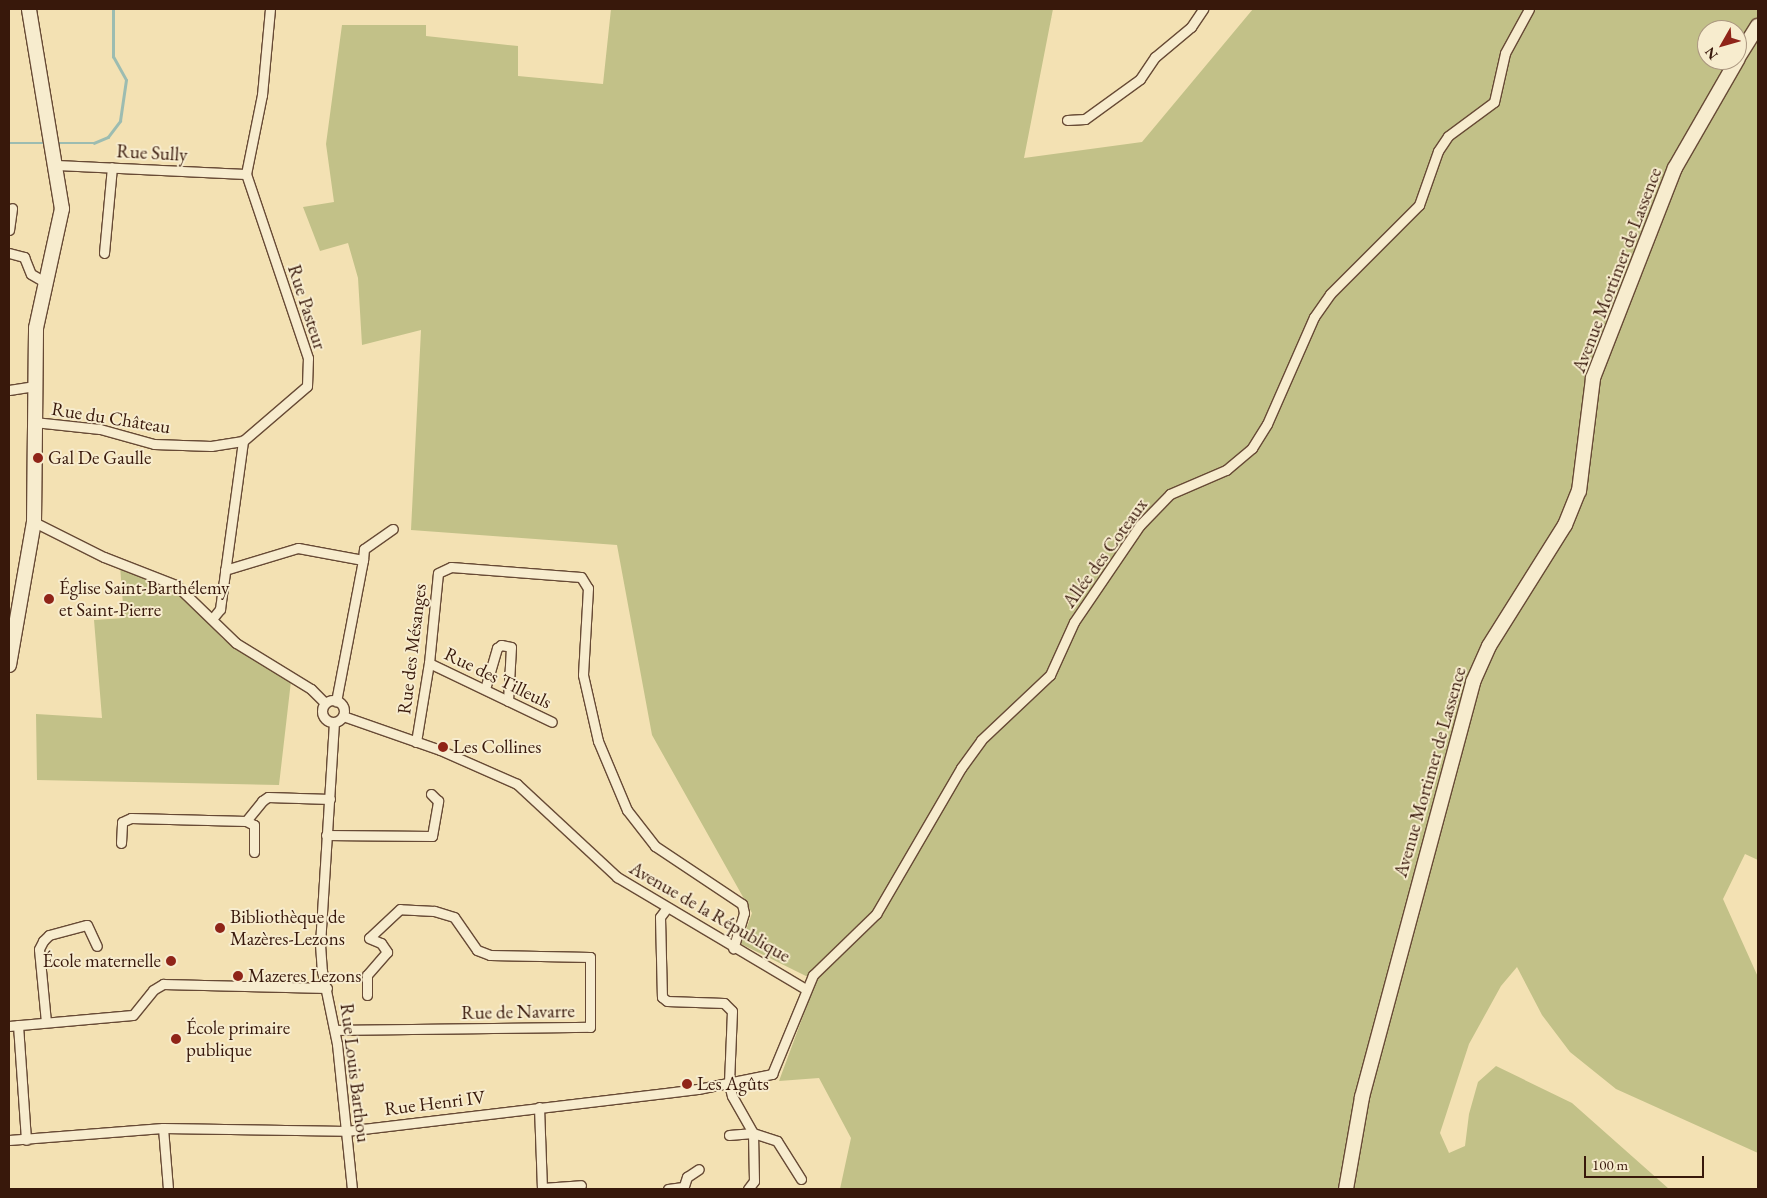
<!DOCTYPE html>
<html>
<head>
<meta charset="utf-8">
<style>
  body { margin:0 }
  #map { position:relative; width:1767px; height:1198px; overflow:hidden; background:#f3e1b3; font-family:"EB Garamond",serif }
  div>[style] { position:absolute }
  .green>* { inset:0; background:#c2c188 }
  .stream>* { height:2.5px; margin:-1.25px; padding:0 1.25px; transform-origin:1.25px; border-radius:1.25px; background:#9cbcb1 }
  .roads { filter:drop-shadow(1px 0 #674a35) drop-shadow(-1px 0 #674a35) drop-shadow(0 1px #674a35) drop-shadow(0 -1px #674a35) }
  .street>* { height:9px; margin:-4.5px; padding:0 4.5px; transform-origin:4.5px; border-radius:4.5px; background:#f7ecce }
  .street>.ring { margin:-4.5px; padding:0; box-sizing:content-box; background:none; border:9px solid #f7ecce; border-radius:50% }
  .secondary>* { height:14px; margin:-7px; padding:0 7px; transform-origin:7px; border-radius:7px; background:#f7ecce }
  .dots>* { width:14px; height:14px; translate:-50% -50%; box-sizing:border-box; border:2px solid #f7ecce; border-radius:50% }
  span { translate:-50% -50%; white-space:nowrap; text-align:center; line-height:1.15; -webkit-text-stroke:4px #f7ecce; paint-order:stroke }
  .street-label { font-size:19px; color:#38180b }
  .poi-label { font-size:19px; color:#38180b }
  .left { translate:0 -50%; text-align:left }
  .right { translate:-100% -50%; text-align:right }
  .frame { position:absolute; inset:0; border:10px solid #38180b; pointer-events:none }
  .north { position:absolute; left:1697px; top:20px; width:50px; height:50px; box-sizing:border-box; background:#f7ecce; border:1px solid #ab9780; border-radius:50%; rotate:232deg; font-size:14px; font-weight:700; line-height:20px; text-align:center; color:#38180b }
  .north::after { content:''; display:block; margin:auto; width:18px; height:22px; background:#8f2418; clip-path:polygon(50% 0,100% 100%,50% 72%,0 100%) }
  .scale { position:absolute; left:1584px; top:1156px; width:120px; height:22px; box-sizing:border-box; border:2px solid #38180b; border-top:0; padding-left:6px; font-size:15px; line-height:18px; white-space:nowrap; color:#38180b; -webkit-text-stroke:4px #f7ecce; paint-order:stroke }
</style>
</head>
<body>
<div id="map">
  <div class="green">
    <div style="clip-path:polygon(evenodd,611px 9px,1053px 9px,1024px 158px,1142px 142px,1253px 9px,1758px 9px,1758px 860px,1745px 854px,1723px 899px,1758px 977px,1758px 1153px,1616px 1089px,1570px 1052px,1542px 1015px,1517px 967px,1501px 986px,1469px 1044px,1440px 1133px,1449px 1153px,1465px 1146px,1469px 1114px,1478px 1082px,1496px 1066px,1572px 1103px,1669px 1189px,840px 1189px,851px 1138px,819px 1078px,779px 1081px,816px 981px,741px 944px,752px 913px,652px 735px,617px 545px,411px 530px,421px 330px,362px 345px,358px 278px,348px 243px,320px 251px,303px 207px,334px 202px,326px 144px,342px 25px,426px 25px,426px 36px,518px 46px,518px 76px,603px 84px,611px 9px,1707px 30px,1737px 30px,1737px 60px,1707px 60px,1707px 30px)"></div>
    <div style="clip-path:polygon(120px 566px,175px 586px,223px 639px,291px 681px,279px 785px,37px 780px,36px 714px,102px 718px,94px 620px,124px 618px)"></div>
  </div>
  <div class="stream">
    <div style="left:9px;top:143px;width:38px"></div>
    <div style="left:55px;top:143px;width:39px"></div>
    <div style="left:94px;top:143px;width:15px;rotate:-23deg"></div>
    <div style="left:108px;top:137px;width:20px;rotate:-53deg"></div>
    <div style="left:120px;top:121px;width:41px;rotate:-81.7deg"></div>
    <div style="left:126px;top:80px;width:26px;rotate:-119deg"></div>
    <div style="left:113px;top:57px;width:48px;rotate:-90deg"></div>
  </div>
  <div class="roads">
    <div class="street">
      <div style="left:1067px;top:120px;width:18px;rotate:-3deg"></div>
      <div style="left:1085px;top:119px;width:68px;rotate:-36deg"></div>
      <div style="left:1140px;top:79px;width:27px;rotate:-56deg"></div>
      <div style="left:1155px;top:57px;width:47px;rotate:-39.8deg"></div>
      <div style="left:1191px;top:27px;width:22px;rotate:-56deg"></div>
      <div style="left:56px;top:165px;width:190px;rotate:2.7deg"></div>
      <div style="left:9px;top:230px;width:22px;rotate:-82deg"></div>
      <div style="left:9px;top:253px;width:16px;rotate:15deg"></div>
      <div style="left:24px;top:257px;width:18px;rotate:68deg"></div>
      <div style="left:31px;top:274px;width:16px;rotate:30deg"></div>
      <div style="left:104px;top:253px;width:86px;rotate:-84.7deg"></div>
      <div style="left:9px;top:390px;width:26px;rotate:-9deg"></div>
      <div style="left:34px;top:422px;width:66px;rotate:6.1deg"></div>
      <div style="left:100px;top:429px;width:56px;rotate:15.5deg"></div>
      <div style="left:154px;top:444px;width:57px;rotate:2deg"></div>
      <div style="left:211px;top:446px;width:32px;rotate:-9deg"></div>
      <div style="left:34px;top:522px;width:78px;rotate:26.6deg"></div>
      <div style="left:104px;top:557px;width:77px;rotate:21.3deg"></div>
      <div style="left:176px;top:585px;width:83px;rotate:44deg"></div>
      <div style="left:236px;top:643px;width:88px;rotate:31.5deg"></div>
      <div style="left:311px;top:689px;width:20px;rotate:45deg"></div>
      <div style="left:363px;top:560px;width:11px;rotate:-85deg"></div>
      <div style="left:364px;top:549px;width:35px;rotate:-35deg"></div>
      <div style="left:225px;top:570px;width:76px;rotate:-16.8deg"></div>
      <div style="left:298px;top:548px;width:66px;rotate:10.5deg"></div>
      <div style="left:363px;top:560px;width:144px;rotate:100.8deg"></div>
      <div style="left:212px;top:619px;width:13px;rotate:-51deg"></div>
      <div style="left:220px;top:609px;width:170px;rotate:-82.2deg"></div>
      <div style="left:243px;top:441px;width:84px;rotate:-40.7deg"></div>
      <div style="left:307px;top:386px;width:28px;rotate:-88deg"></div>
      <div style="left:308px;top:358px;width:194px;rotate:-108.6deg"></div>
      <div style="left:246px;top:174px;width:81px;rotate:-78.6deg"></div>
      <div style="left:262px;top:95px;width:86px;rotate:-84.7deg"></div>
      <div style="left:429px;top:663px;width:136px;rotate:25.6deg"></div>
      <div style="left:485px;top:689px;width:43px;rotate:-73.7deg"></div>
      <div style="left:497px;top:648px;width:5px;rotate:-37deg"></div>
      <div style="left:501px;top:645px;width:10px;rotate:11deg"></div>
      <div style="left:511px;top:647px;width:54px;rotate:93.2deg"></div>
      <div class="ring" style="left:322px;top:700px;width:13px;height:13px"></div>
      <div style="left:343px;top:716px;width:103px;rotate:19.3deg"></div>
      <div style="left:440px;top:750px;width:84px;rotate:23.8deg"></div>
      <div style="left:517px;top:784px;width:137px;rotate:42.9deg"></div>
      <div style="left:617px;top:877px;width:220px;rotate:30.7deg"></div>
      <div style="left:334px;top:722px;width:222px;rotate:93.6deg"></div>
      <div style="left:320px;top:944px;width:27px;rotate:86deg"></div>
      <div style="left:322px;top:971px;width:75px;rotate:78.4deg"></div>
      <div style="left:337px;top:1044px;width:146px;rotate:84.1deg"></div>
      <div style="left:416px;top:742px;width:80px;rotate:-80.7deg"></div>
      <div style="left:429px;top:663px;width:90px;rotate:-84.3deg"></div>
      <div style="left:438px;top:573px;width:14px;rotate:-25deg"></div>
      <div style="left:451px;top:567px;width:130px;rotate:4.4deg"></div>
      <div style="left:581px;top:577px;width:13px;rotate:58deg"></div>
      <div style="left:588px;top:588px;width:87px;rotate:93.3deg"></div>
      <div style="left:583px;top:675px;width:68px;rotate:77.2deg"></div>
      <div style="left:598px;top:741px;width:75px;rotate:67.2deg"></div>
      <div style="left:627px;top:810px;width:46px;rotate:52.1deg"></div>
      <div style="left:655px;top:846px;width:105px;rotate:33.7deg"></div>
      <div style="left:742px;top:904px;width:9px;rotate:77deg"></div>
      <div style="left:744px;top:913px;width:37px;rotate:107deg"></div>
      <div style="left:246px;top:821px;width:9px;rotate:27deg"></div>
      <div style="left:254px;top:825px;width:27px;rotate:90deg"></div>
      <div style="left:326px;top:835px;width:106px;rotate:0.5deg"></div>
      <div style="left:432px;top:836px;width:36px;rotate:-80deg"></div>
      <div style="left:438px;top:801px;width:10px;rotate:-135deg"></div>
      <div style="left:121px;top:843px;width:21px;rotate:-87deg"></div>
      <div style="left:122px;top:822px;width:10px;rotate:-24deg"></div>
      <div style="left:131px;top:818px;width:115px;rotate:1.5deg"></div>
      <div style="left:246px;top:821px;width:26px;rotate:-51deg"></div>
      <div style="left:262px;top:801px;width:7px;rotate:-34deg"></div>
      <div style="left:268px;top:797px;width:62px;rotate:1.8deg"></div>
      <div style="left:666px;top:909px;width:10px;rotate:127deg"></div>
      <div style="left:660px;top:917px;width:80px;rotate:88.6deg"></div>
      <div style="left:662px;top:997px;width:6px;rotate:39deg"></div>
      <div style="left:667px;top:1001px;width:57px;rotate:2deg"></div>
      <div style="left:724px;top:1003px;width:11px;rotate:45deg"></div>
      <div style="left:732px;top:1011px;width:73px;rotate:92.4deg"></div>
      <div style="left:729px;top:1084px;width:12px;rotate:76deg"></div>
      <div style="left:732px;top:1096px;width:43px;rotate:60.4deg"></div>
      <div style="left:753px;top:1133px;width:48px;rotate:88.8deg"></div>
      <div style="left:754px;top:1181px;width:10px;rotate:127deg"></div>
      <div style="left:46px;top:1022px;width:73px;rotate:-95.5deg"></div>
      <div style="left:39px;top:949px;width:9px;rotate:-63deg"></div>
      <div style="left:43px;top:941px;width:8px;rotate:-45deg"></div>
      <div style="left:49px;top:935px;width:39px;rotate:-15deg"></div>
      <div style="left:87px;top:925px;width:23px;rotate:65deg"></div>
      <div style="left:18px;top:1025px;width:115px;rotate:86deg"></div>
      <div style="left:9px;top:1026px;width:124px;rotate:-5.1deg"></div>
      <div style="left:133px;top:1015px;width:32px;rotate:-51deg"></div>
      <div style="left:153px;top:990px;width:12px;rotate:-31deg"></div>
      <div style="left:163px;top:984px;width:164px;rotate:1.4deg"></div>
      <div style="left:335px;top:1030px;width:255px;rotate:-0.7deg"></div>
      <div style="left:590px;top:1027px;width:70px;rotate:-90deg"></div>
      <div style="left:590px;top:957px;width:100px;rotate:-178.9deg"></div>
      <div style="left:490px;top:955px;width:14px;rotate:-159deg"></div>
      <div style="left:477px;top:950px;width:40px;rotate:-124.9deg"></div>
      <div style="left:454px;top:917px;width:21px;rotate:-163deg"></div>
      <div style="left:434px;top:911px;width:34px;rotate:-177deg"></div>
      <div style="left:400px;top:909px;width:42px;rotate:136.9deg"></div>
      <div style="left:369px;top:938px;width:13px;rotate:23deg"></div>
      <div style="left:381px;top:943px;width:11px;rotate:56deg"></div>
      <div style="left:387px;top:952px;width:30px;rotate:131deg"></div>
      <div style="left:367px;top:975px;width:20px;rotate:90deg"></div>
      <div style="left:539px;top:1107px;width:82px;rotate:87.9deg"></div>
      <div style="left:163px;top:1128px;width:61px;rotate:85.3deg"></div>
      <div style="left:729px;top:1135px;width:24px;rotate:-5deg"></div>
      <div style="left:753px;top:1133px;width:25px;rotate:18deg"></div>
      <div style="left:777px;top:1141px;width:45px;rotate:57.7deg"></div>
      <div style="left:9px;top:1140px;width:154px;rotate:-4.5deg"></div>
      <div style="left:163px;top:1128px;width:183px;rotate:0.9deg"></div>
      <div style="left:346px;top:1131px;width:354px;rotate:-6.8deg"></div>
      <div style="left:698px;top:1089px;width:76px;rotate:-11.5deg"></div>
      <div style="left:772px;top:1074px;width:107px;rotate:-67.5deg"></div>
      <div style="left:813px;top:975px;width:88px;rotate:-44.1deg"></div>
      <div style="left:876px;top:914px;width:169px;rotate:-59.8deg"></div>
      <div style="left:961px;top:768px;width:34px;rotate:-54deg"></div>
      <div style="left:981px;top:740px;width:95px;rotate:-43.3deg"></div>
      <div style="left:1050px;top:675px;width:58px;rotate:-65.6deg"></div>
      <div style="left:1074px;top:622px;width:117px;rotate:-55.8deg"></div>
      <div style="left:1140px;top:525px;width:43px;rotate:-45.9deg"></div>
      <div style="left:1170px;top:494px;width:61px;rotate:-23.2deg"></div>
      <div style="left:1226px;top:470px;width:34px;rotate:-40deg"></div>
      <div style="left:1252px;top:448px;width:28px;rotate:-58deg"></div>
      <div style="left:1267px;top:424px;width:117px;rotate:-66.3deg"></div>
      <div style="left:1314px;top:317px;width:28px;rotate:-55deg"></div>
      <div style="left:1330px;top:294px;width:126px;rotate:-45deg"></div>
      <div style="left:1419px;top:205px;width:57px;rotate:-70.6deg"></div>
      <div style="left:1438px;top:151px;width:18px;rotate:-56deg"></div>
      <div style="left:1448px;top:136px;width:57px;rotate:-36.5deg"></div>
      <div style="left:1494px;top:102px;width:50px;rotate:-77.3deg"></div>
      <div style="left:1505px;top:53px;width:50px;rotate:-61.4deg"></div>
      <div style="left:542px;top:1188px;width:39px;rotate:-4deg"></div>
      <div style="left:668px;top:1189px;width:15px;rotate:-8deg"></div>
      <div style="left:683px;top:1189px;width:13px;rotate:-72deg"></div>
      <div style="left:687px;top:1177px;width:14px;rotate:-34deg"></div>
    </div>
    <div class="secondary">
      <div style="left:1737px;top:59px;width:39px;rotate:-58deg"></div>
      <div style="left:9px;top:665px;width:145px;rotate:-80.1deg"></div>
      <div style="left:34px;top:522px;width:194px;rotate:-89.4deg"></div>
      <div style="left:36px;top:328px;width:122px;rotate:-77.7deg"></div>
      <div style="left:62px;top:209px;width:203px;rotate:-99.4deg"></div>
      <div style="left:1346px;top:1189px;width:93px;rotate:-80.1deg"></div>
      <div style="left:1362px;top:1097px;width:430px;rotate:-75deg"></div>
      <div style="left:1473px;top:682px;width:39px;rotate:-66deg"></div>
      <div style="left:1489px;top:646px;width:143px;rotate:-57.9deg"></div>
      <div style="left:1565px;top:525px;width:37px;rotate:-68deg"></div>
      <div style="left:1579px;top:491px;width:114px;rotate:-82.9deg"></div>
      <div style="left:1593px;top:378px;width:225px;rotate:-68.7deg"></div>
      <div style="left:1675px;top:168px;width:125px;rotate:-60.1deg"></div>
    </div>
  </div>
  <div class="dots">
    <div style="left:38px;top:458px;background:#8f2418"></div>
    <div style="left:49px;top:599px;background:#8f2418"></div>
    <div style="left:443px;top:747px;background:#8f2418"></div>
    <div style="left:220px;top:928px;background:#8f2418"></div>
    <div style="left:171px;top:961px;background:#8f2418"></div>
    <div style="left:238px;top:976px;background:#8f2418"></div>
    <div style="left:176px;top:1039px;background:#8f2418"></div>
    <div style="left:687px;top:1084px;background:#8f2418"></div>
  </div>
  <div class="street-label">
    <span style="left:152px;top:153px;rotate:3deg">Rue Sully</span>
    <span style="left:1617px;top:270px;rotate:-69deg">Avenue Mortimer de Lassence</span>
    <span style="left:307px;top:307px;rotate:72deg">Rue Pasteur</span>
    <span style="left:111px;top:418px;rotate:9deg">Rue du Château</span>
    <span style="left:1105px;top:553px;rotate:-54deg">Allée des Coteaux</span>
    <span style="left:412px;top:649px;rotate:-83deg">Rue des Mésanges</span>
    <span style="left:498px;top:678px;rotate:26deg">Rue des Tilleuls</span>
    <span style="left:1430px;top:772px;rotate:-74deg">Avenue Mortimer de Lassence</span>
    <span style="left:710px;top:912px;rotate:30deg">Avenue de la République</span>
    <span style="left:518px;top:1012px;rotate:-1deg">Rue de Navarre</span>
    <span style="left:355px;top:1073px;rotate:83deg">Rue Louis Barthou</span>
    <span style="left:435px;top:1103px;rotate:-7deg">Rue Henri IV</span>
  </div>
  <div class="poi-label">
    <span class="left" style="left:48px;top:458px">Gal De Gaulle</span>
    <span class="left" style="left:59px;top:599px">Église Saint-Barthélemy<br>et Saint-Pierre</span>
    <span class="left" style="left:453px;top:747px">Les Collines</span>
    <span class="left" style="left:230px;top:928px">Bibliothèque de<br>Mazères-Lezons</span>
    <span class="right" style="left:161px;top:961px">École maternelle</span>
    <span class="left" style="left:248px;top:976px">Mazeres Lezons</span>
    <span class="left" style="left:186px;top:1039px">École primaire<br>publique</span>
    <span class="left" style="left:697px;top:1084px">Les Agûts</span>
  </div>
  <div class="frame"></div>
  <div class="north">N</div>
  <div class="scale">100 m</div>
</div>
</body>
</html>
